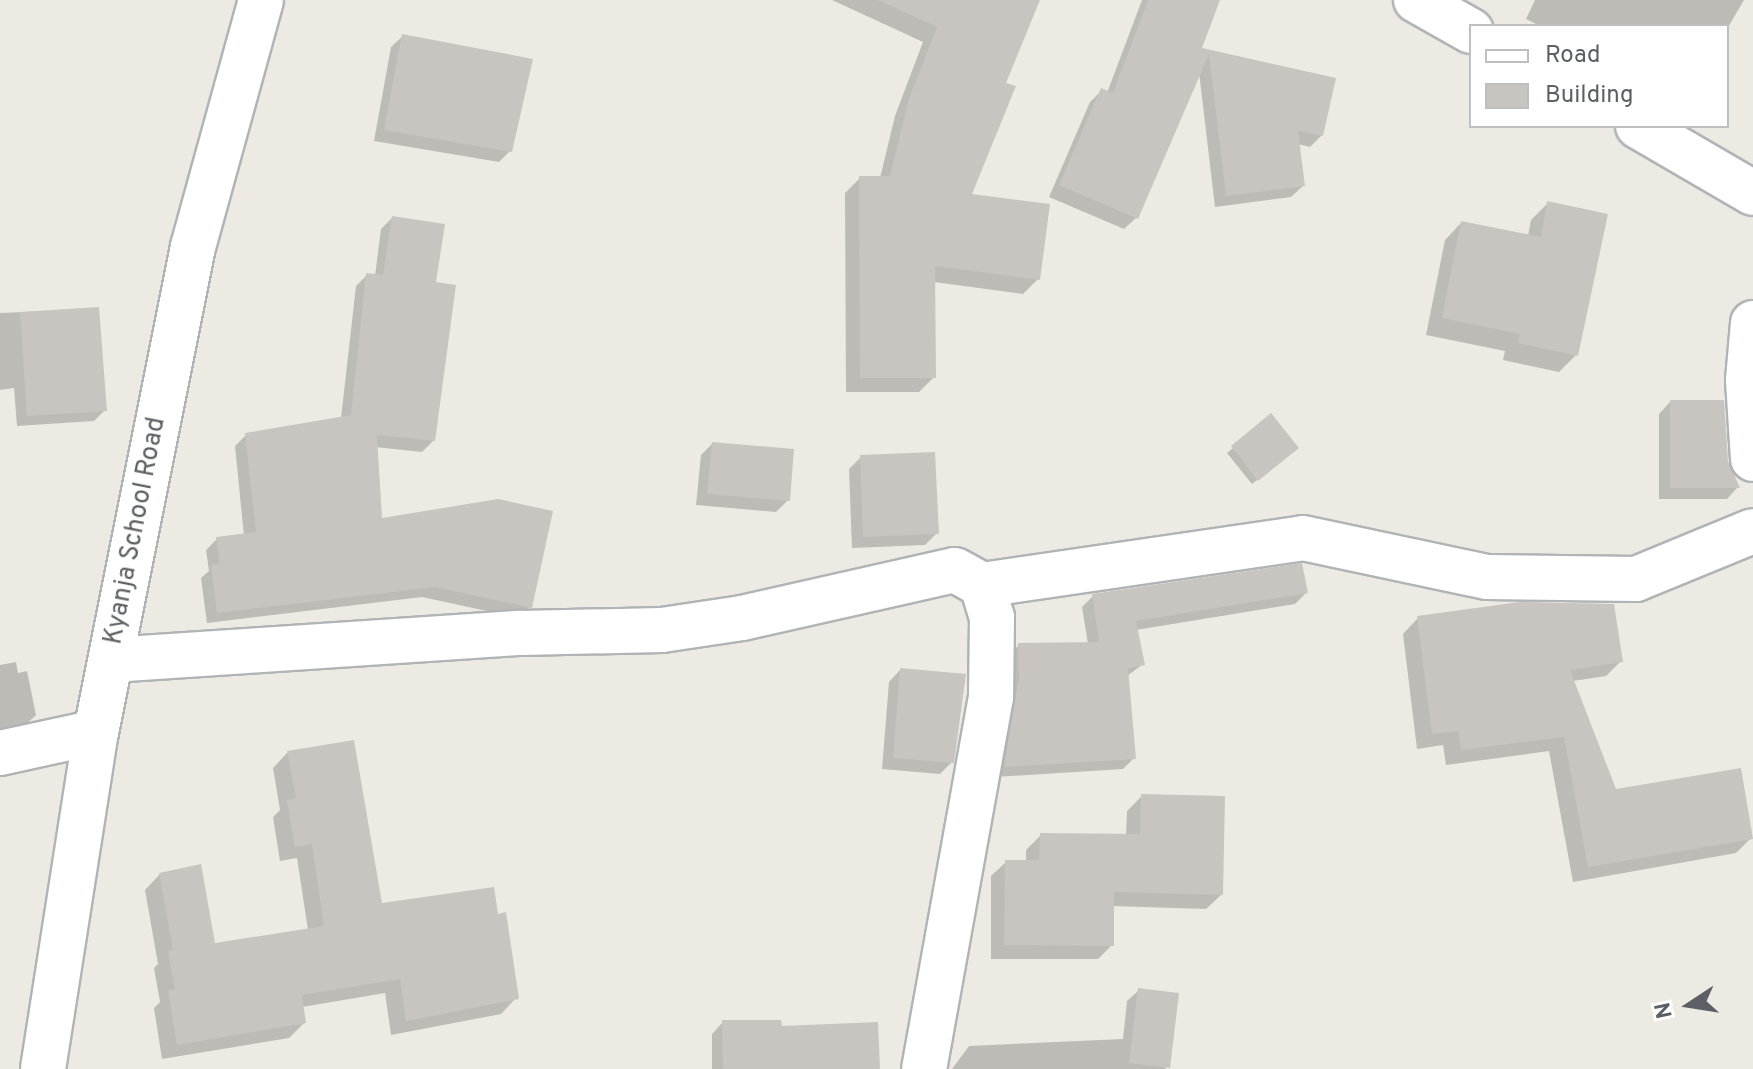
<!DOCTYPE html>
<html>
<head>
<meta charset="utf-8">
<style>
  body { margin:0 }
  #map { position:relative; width:1753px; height:1069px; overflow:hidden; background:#edeae3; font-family:Overpass,sans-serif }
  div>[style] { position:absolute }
  .shadow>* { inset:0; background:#0003 }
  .building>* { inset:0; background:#c8c5c0 }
  .roads { filter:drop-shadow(2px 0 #b1b4b7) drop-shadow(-2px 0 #b1b4b7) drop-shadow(0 2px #b1b4b7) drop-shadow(0 -2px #b1b4b7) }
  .minor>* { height:44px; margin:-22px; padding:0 22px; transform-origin:22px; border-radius:22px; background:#fff }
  span { translate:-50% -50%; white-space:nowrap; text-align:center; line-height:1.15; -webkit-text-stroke:7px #fff; paint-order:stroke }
  .street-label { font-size:26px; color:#5c5f63 }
  .legend { position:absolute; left:1469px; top:24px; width:260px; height:104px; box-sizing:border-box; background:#fff; border:2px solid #bebfc1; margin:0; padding:10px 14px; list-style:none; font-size:24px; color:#5c5f63 }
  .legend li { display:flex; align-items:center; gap:16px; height:40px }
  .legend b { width:40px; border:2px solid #bebfc1 }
  .north { position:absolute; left:1649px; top:965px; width:80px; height:80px; -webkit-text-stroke:6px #fff; paint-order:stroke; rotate:258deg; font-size:22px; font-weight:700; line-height:32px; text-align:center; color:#5c5f63 }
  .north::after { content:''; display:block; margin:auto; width:28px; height:36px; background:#5c5f63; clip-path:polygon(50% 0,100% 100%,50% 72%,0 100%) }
</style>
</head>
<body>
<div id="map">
  <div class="shadow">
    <div style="clip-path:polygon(832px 0,1039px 0,1003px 84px,969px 196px,1038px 279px,1023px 294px,934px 282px,934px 377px,919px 392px,846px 392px,845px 193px,860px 178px,880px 178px,895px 116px,923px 42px)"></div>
    <div style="clip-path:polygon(1142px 0,1218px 0,1200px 49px,1334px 79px,1322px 135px,1310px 147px,1298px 144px,1303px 186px,1291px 197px,1215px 207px,1199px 72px,1136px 218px,1124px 229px,1049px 197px,1090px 102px,1102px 90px,1107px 93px)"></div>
    <div style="clip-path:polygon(1535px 0,1744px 0,1727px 29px,1540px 26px,1526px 19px)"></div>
    <div style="clip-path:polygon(403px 36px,510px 151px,499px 162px,374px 141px,391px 47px)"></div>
    <div style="clip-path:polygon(1548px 203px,1576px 355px,1559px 372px,1503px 360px,1505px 351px,1426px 335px,1445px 240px,1461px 223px,1528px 236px,1531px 220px)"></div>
    <div style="clip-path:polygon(392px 218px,434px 284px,433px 441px,422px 452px,375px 447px,380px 520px,530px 607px,519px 618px,422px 597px,207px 623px,201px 578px,209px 571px,206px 550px,217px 539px,244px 536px,235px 446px,246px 435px,341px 418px,356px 286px,367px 275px,375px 276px,381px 229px)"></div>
    <div style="clip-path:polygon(98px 309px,105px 410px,94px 421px,17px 426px,14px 388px,0 390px,0 313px)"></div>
    <div style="clip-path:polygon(1670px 402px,1726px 461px,1738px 487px,1727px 499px,1659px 499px,1659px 414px)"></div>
    <div style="clip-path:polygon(712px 444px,788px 500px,776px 512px,696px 505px,701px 455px)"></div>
    <div style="clip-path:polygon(1233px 448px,1291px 453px,1252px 484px,1227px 453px)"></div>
    <div style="clip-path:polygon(861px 457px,937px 533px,925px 545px,852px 548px,849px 469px)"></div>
    <div style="clip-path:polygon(1306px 593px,1295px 604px,1136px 630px,1143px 664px,1127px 676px,1134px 758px,1123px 769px,994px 777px,1008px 656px,1019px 645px,1088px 644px,1082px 607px,1093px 596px)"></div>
    <div style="clip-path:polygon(1418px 618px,1621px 661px,1606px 676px,1573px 681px,1615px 791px,1751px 838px,1736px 853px,1573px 882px,1549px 751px,1446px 765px,1443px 745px,1417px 749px,1403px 634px)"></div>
    <div style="clip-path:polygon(16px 662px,18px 673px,27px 671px,36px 715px,19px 731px,0 735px,0 665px)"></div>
    <div style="clip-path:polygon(900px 670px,952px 762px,940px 774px,882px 769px,889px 682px)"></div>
    <div style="clip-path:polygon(288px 752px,380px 905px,516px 998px,501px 1014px,391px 1035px,385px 993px,302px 1007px,304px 1023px,289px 1038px,162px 1059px,154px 1008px,160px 1002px,154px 968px,158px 964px,145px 890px,160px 874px,214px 946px,308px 930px,297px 858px,280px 861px,273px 817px,280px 810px,273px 768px)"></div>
    <div style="clip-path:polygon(1142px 796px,1221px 895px,1206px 909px,1112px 906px,1112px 945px,1098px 959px,991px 959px,991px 876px,1006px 862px,1026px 862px,1026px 850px,1041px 835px,1126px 836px,1127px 811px)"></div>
    <div style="clip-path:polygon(1139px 990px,1166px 1069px,952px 1069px,969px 1046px,1123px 1039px,1127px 1001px)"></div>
    <div style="clip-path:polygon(723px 1022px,780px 1028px,879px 1069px,712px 1069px,712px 1034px)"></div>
  </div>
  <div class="building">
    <div style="clip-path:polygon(878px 0,1040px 0,1006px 83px,1016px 86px,972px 194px,1050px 204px,1040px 280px,935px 266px,936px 378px,860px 378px,859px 176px,890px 176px,909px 99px,937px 27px)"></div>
    <div style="clip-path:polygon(1148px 0,1220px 0,1202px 48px,1336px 78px,1323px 136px,1298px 131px,1305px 186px,1226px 196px,1209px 54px,1138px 219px,1059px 185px,1101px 88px,1113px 93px)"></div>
    <div style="clip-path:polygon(402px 34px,533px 59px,512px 152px,384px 130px)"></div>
    <div style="clip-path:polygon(1547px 201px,1608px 214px,1578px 356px,1518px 343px,1520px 334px,1442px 318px,1461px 221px,1541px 237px)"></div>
    <div style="clip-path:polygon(392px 216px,445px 224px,436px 282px,456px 285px,435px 441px,377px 435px,382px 518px,498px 499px,553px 511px,532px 608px,435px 587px,217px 613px,211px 565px,220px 564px,216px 537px,256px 532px,245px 433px,351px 415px,366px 273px,383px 275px)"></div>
    <div style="clip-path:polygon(99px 307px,107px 411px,27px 416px,20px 312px)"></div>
    <div style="clip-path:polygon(1670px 400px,1724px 400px,1728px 461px,1740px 488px,1670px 488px)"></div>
    <div style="clip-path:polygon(1271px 413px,1299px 448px,1258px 481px,1231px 446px)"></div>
    <div style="clip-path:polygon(712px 442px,794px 449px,790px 501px,707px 494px)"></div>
    <div style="clip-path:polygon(935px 452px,939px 534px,863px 537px,860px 455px)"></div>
    <div style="clip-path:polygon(1302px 563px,1308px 593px,1136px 621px,1145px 665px,1128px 668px,1136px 759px,1004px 767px,1019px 678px,1018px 643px,1099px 642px,1092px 594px)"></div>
    <div style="clip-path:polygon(1520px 602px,1614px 604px,1623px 662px,1570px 670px,1616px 789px,1741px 768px,1753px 839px,1588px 867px,1564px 737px,1461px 750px,1458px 731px,1432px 734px,1417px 616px)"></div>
    <div style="clip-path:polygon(900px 668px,966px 674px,954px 763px,893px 758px)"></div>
    <div style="clip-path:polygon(354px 740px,382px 903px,494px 887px,498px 914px,506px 912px,519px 999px,406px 1021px,400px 979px,302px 995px,306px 1023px,177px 1045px,168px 991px,175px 989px,168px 951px,173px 950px,159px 873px,201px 864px,215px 943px,324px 926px,312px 844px,295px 847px,287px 800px,296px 798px,287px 751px)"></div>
    <div style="clip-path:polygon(1141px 794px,1225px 796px,1223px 895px,1114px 892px,1114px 946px,1004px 945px,1005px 860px,1039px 860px,1040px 833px,1140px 834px)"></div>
    <div style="clip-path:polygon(1138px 988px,1179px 993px,1170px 1068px,1129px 1063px)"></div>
    <div style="clip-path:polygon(722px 1020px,781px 1020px,782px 1026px,878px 1022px,880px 1069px,723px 1069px)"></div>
  </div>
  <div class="roads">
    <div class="minor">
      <div style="left:1416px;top:0;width:63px;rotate:29.4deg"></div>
      <div style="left:1638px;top:126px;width:133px;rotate:30.2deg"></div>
      <div style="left:1753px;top:323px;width:57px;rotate:95deg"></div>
      <div style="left:1748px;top:380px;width:79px;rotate:86.4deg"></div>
      <div style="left:982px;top:585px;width:324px;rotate:-8.3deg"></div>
      <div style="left:1303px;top:538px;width:188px;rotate:12deg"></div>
      <div style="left:1487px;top:577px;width:149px;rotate:0.8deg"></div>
      <div style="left:1636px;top:579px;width:126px;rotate:-22.3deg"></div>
      <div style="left:111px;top:660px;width:411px;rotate:-3.8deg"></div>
      <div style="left:521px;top:633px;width:141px;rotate:-1.2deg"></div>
      <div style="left:662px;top:630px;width:81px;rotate:-8.5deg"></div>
      <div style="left:742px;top:618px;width:218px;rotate:-12.7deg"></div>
      <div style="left:955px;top:570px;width:31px;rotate:29deg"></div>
      <div style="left:982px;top:585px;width:34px;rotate:73deg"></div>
      <div style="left:992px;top:617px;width:80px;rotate:90.7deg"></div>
      <div style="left:991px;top:697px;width:378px;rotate:100.2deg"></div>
      <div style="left:0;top:753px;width:98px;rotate:-12.3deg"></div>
      <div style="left:43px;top:1069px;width:341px;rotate:-81.1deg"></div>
      <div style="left:96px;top:732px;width:495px;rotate:-78.7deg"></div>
      <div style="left:193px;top:247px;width:256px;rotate:-74.6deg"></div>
    </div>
  </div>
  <div class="street-label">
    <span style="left:136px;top:531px;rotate:-79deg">Kyanja School Road</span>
  </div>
  <ul class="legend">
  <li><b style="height:10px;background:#fff"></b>Road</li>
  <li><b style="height:22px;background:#c8c5c0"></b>Building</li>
  </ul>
  <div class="north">N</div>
</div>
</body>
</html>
